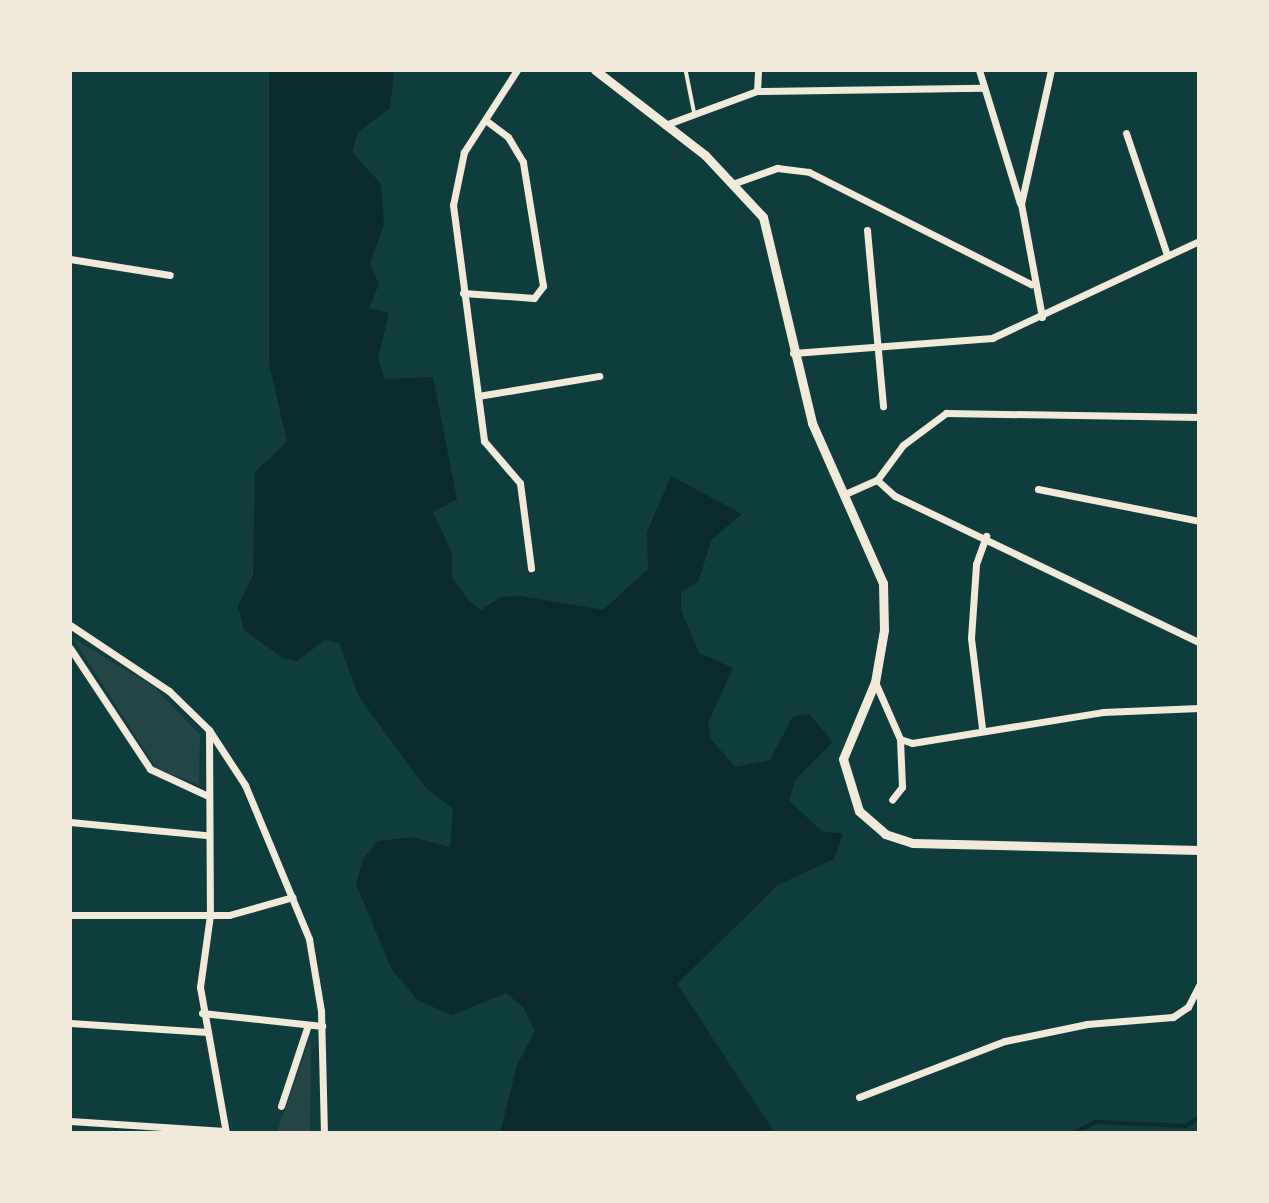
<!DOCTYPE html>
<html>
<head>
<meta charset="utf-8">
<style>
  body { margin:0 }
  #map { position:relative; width:1269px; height:1203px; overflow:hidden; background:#0f3d3e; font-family:"Nunito Sans",sans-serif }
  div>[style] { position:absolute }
  .green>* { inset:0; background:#244646 }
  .water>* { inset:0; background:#0a2a2b }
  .stream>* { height:3.5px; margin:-1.75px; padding:0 1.75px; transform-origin:1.75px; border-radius:1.75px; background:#0a2a2b }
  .service>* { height:3.5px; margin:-1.75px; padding:0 1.75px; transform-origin:1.75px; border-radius:1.75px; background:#f1e9da }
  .minor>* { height:7px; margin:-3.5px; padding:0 3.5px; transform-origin:3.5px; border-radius:3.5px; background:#f1e9da }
  .tertiary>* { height:9px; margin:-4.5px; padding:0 4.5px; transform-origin:4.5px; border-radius:4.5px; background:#f1e9da }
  span { translate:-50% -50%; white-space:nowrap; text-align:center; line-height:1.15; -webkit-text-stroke:7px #f1e9da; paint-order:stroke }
  .frame { position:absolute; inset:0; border:72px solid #f1e9da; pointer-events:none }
</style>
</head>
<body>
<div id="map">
  <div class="green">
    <div style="clip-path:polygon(73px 638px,154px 687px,200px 735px,199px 785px,156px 768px)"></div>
    <div style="clip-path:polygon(311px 1036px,310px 1133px,278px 1133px,278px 1129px)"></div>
  </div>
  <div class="water">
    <div style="clip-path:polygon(269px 70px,394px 70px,390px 108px,358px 132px,352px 152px,381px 184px,384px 225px,370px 263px,379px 284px,369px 308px,389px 313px,378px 358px,385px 379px,433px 377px,457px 499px,433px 512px,452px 553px,452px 578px,469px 601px,481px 610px,501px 597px,520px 596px,603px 610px,648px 569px,647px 532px,671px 476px,742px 514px,712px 539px,698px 582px,681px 592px,681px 610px,699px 653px,733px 668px,708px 723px,711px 739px,735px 767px,770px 760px,793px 716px,809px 714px,833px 742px,795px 780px,789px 801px,822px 831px,843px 834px,834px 859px,778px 885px,677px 984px,775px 1133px,500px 1133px,517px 1065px,535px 1031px,523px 1007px,506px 993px,452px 1015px,417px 1000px,391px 968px,356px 884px,363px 859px,378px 841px,412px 837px,450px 847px,453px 809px,425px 787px,359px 697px,339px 643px,325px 640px,297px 661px,283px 658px,244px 630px,238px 606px,253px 575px,255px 472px,287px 442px,269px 363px)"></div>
  </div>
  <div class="stream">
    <div style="left:1074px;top:1133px;width:25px;rotate:-27deg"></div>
    <div style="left:1096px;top:1122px;width:90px;rotate:2.5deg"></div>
    <div style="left:1186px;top:1126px;width:15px;rotate:-32deg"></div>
  </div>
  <div class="service">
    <div style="left:686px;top:70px;width:41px;rotate:78.7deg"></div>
  </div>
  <div class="minor">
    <div style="left:517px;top:70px;width:98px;rotate:122.9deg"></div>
    <div style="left:464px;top:152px;width:54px;rotate:101.7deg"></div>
    <div style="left:453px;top:205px;width:238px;rotate:82.5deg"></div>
    <div style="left:484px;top:441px;width:55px;rotate:49.4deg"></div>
    <div style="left:520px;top:483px;width:86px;rotate:82.6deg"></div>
    <div style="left:979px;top:70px;width:139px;rotate:72.9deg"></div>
    <div style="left:757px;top:91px;width:21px;rotate:-87deg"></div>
    <div style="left:665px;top:125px;width:98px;rotate:-20.3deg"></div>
    <div style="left:757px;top:91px;width:225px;rotate:-0.8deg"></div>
    <div style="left:1126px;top:133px;width:129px;rotate:71.4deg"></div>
    <div style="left:735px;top:183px;width:45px;rotate:-19.7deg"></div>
    <div style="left:777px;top:168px;width:32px;rotate:7deg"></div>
    <div style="left:809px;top:172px;width:249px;rotate:26.8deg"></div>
    <div style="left:867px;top:230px;width:177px;rotate:84.8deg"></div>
    <div style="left:70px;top:259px;width:101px;rotate:9.1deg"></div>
    <div style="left:463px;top:293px;width:71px;rotate:4deg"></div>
    <div style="left:534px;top:298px;width:15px;rotate:-53deg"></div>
    <div style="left:543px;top:286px;width:126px;rotate:-99.2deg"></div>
    <div style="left:523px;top:162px;width:29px;rotate:-121deg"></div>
    <div style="left:508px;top:137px;width:25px;rotate:-143deg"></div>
    <div style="left:1042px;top:317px;width:115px;rotate:-100.5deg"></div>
    <div style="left:1021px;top:204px;width:137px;rotate:-77.4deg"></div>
    <div style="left:793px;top:353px;width:200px;rotate:-4.3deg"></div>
    <div style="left:992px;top:338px;width:229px;rotate:-25.1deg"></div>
    <div style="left:478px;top:396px;width:123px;rotate:-9.4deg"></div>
    <div style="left:1199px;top:417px;width:253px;rotate:-179.1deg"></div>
    <div style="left:946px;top:413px;width:54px;rotate:143.3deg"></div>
    <div style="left:903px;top:445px;width:44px;rotate:126.6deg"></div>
    <div style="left:877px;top:480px;width:24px;rotate:42deg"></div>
    <div style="left:895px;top:496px;width:337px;rotate:25.7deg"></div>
    <div style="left:1038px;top:489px;width:164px;rotate:11.2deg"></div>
    <div style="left:845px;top:494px;width:35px;rotate:-24deg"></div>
    <div style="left:70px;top:625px;width:119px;rotate:33.7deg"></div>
    <div style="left:169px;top:691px;width:56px;rotate:44.3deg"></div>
    <div style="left:209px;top:730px;width:66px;rotate:56.8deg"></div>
    <div style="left:245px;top:785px;width:167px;rotate:67.4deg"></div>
    <div style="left:309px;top:939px;width:73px;rotate:80.5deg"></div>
    <div style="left:321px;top:1011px;width:122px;rotate:88.6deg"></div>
    <div style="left:70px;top:648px;width:145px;rotate:56.5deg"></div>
    <div style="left:150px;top:769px;width:62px;rotate:24.9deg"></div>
    <div style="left:875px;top:682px;width:62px;rotate:66.3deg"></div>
    <div style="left:900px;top:739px;width:48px;rotate:87.6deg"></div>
    <div style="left:902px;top:787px;width:16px;rotate:128deg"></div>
    <div style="left:982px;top:728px;width:91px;rotate:-97deg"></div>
    <div style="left:971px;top:638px;width:74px;rotate:-86.1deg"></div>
    <div style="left:976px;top:564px;width:30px;rotate:-70deg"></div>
    <div style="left:209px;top:731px;width:184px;rotate:89.7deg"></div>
    <div style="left:210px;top:915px;width:73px;rotate:97.9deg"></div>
    <div style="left:200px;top:987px;width:148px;rotate:79.9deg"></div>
    <div style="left:900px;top:739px;width:13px;rotate:18deg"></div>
    <div style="left:912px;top:743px;width:193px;rotate:-9.2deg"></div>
    <div style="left:1103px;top:712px;width:96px;rotate:-2.4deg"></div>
    <div style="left:70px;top:822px;width:137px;rotate:5.5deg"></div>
    <div style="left:70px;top:915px;width:159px"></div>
    <div style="left:229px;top:915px;width:66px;rotate:-15.7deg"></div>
    <div style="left:202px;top:1013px;width:121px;rotate:6.2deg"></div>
    <div style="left:70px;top:1023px;width:138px;rotate:3.7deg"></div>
    <div style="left:859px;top:1097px;width:156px;rotate:-21deg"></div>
    <div style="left:1005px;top:1041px;width:84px;rotate:-11.7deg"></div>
    <div style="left:1087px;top:1024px;width:86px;rotate:-4.7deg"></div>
    <div style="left:1173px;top:1017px;width:18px;rotate:-34deg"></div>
    <div style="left:1188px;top:1007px;width:25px;rotate:-63deg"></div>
    <div style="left:281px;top:1106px;width:85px;rotate:-71.6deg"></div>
    <div style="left:70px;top:1121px;width:155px;rotate:3.7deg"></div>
  </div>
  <div class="tertiary">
    <div style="left:595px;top:70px;width:139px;rotate:37.7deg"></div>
    <div style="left:705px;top:155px;width:85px;rotate:46.9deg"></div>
    <div style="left:763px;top:217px;width:212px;rotate:76.6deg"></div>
    <div style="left:812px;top:423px;width:175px;rotate:66.1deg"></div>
    <div style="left:883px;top:583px;width:47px;rotate:88.8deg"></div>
    <div style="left:884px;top:630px;width:53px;rotate:99.8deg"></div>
    <div style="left:875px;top:682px;width:83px;rotate:112.6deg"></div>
    <div style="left:843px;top:759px;width:54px;rotate:72.9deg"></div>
    <div style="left:859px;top:811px;width:35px;rotate:41deg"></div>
    <div style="left:885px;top:834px;width:29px;rotate:18deg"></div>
    <div style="left:913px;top:843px;width:286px;rotate:1.4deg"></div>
  </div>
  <div class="frame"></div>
</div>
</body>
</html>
